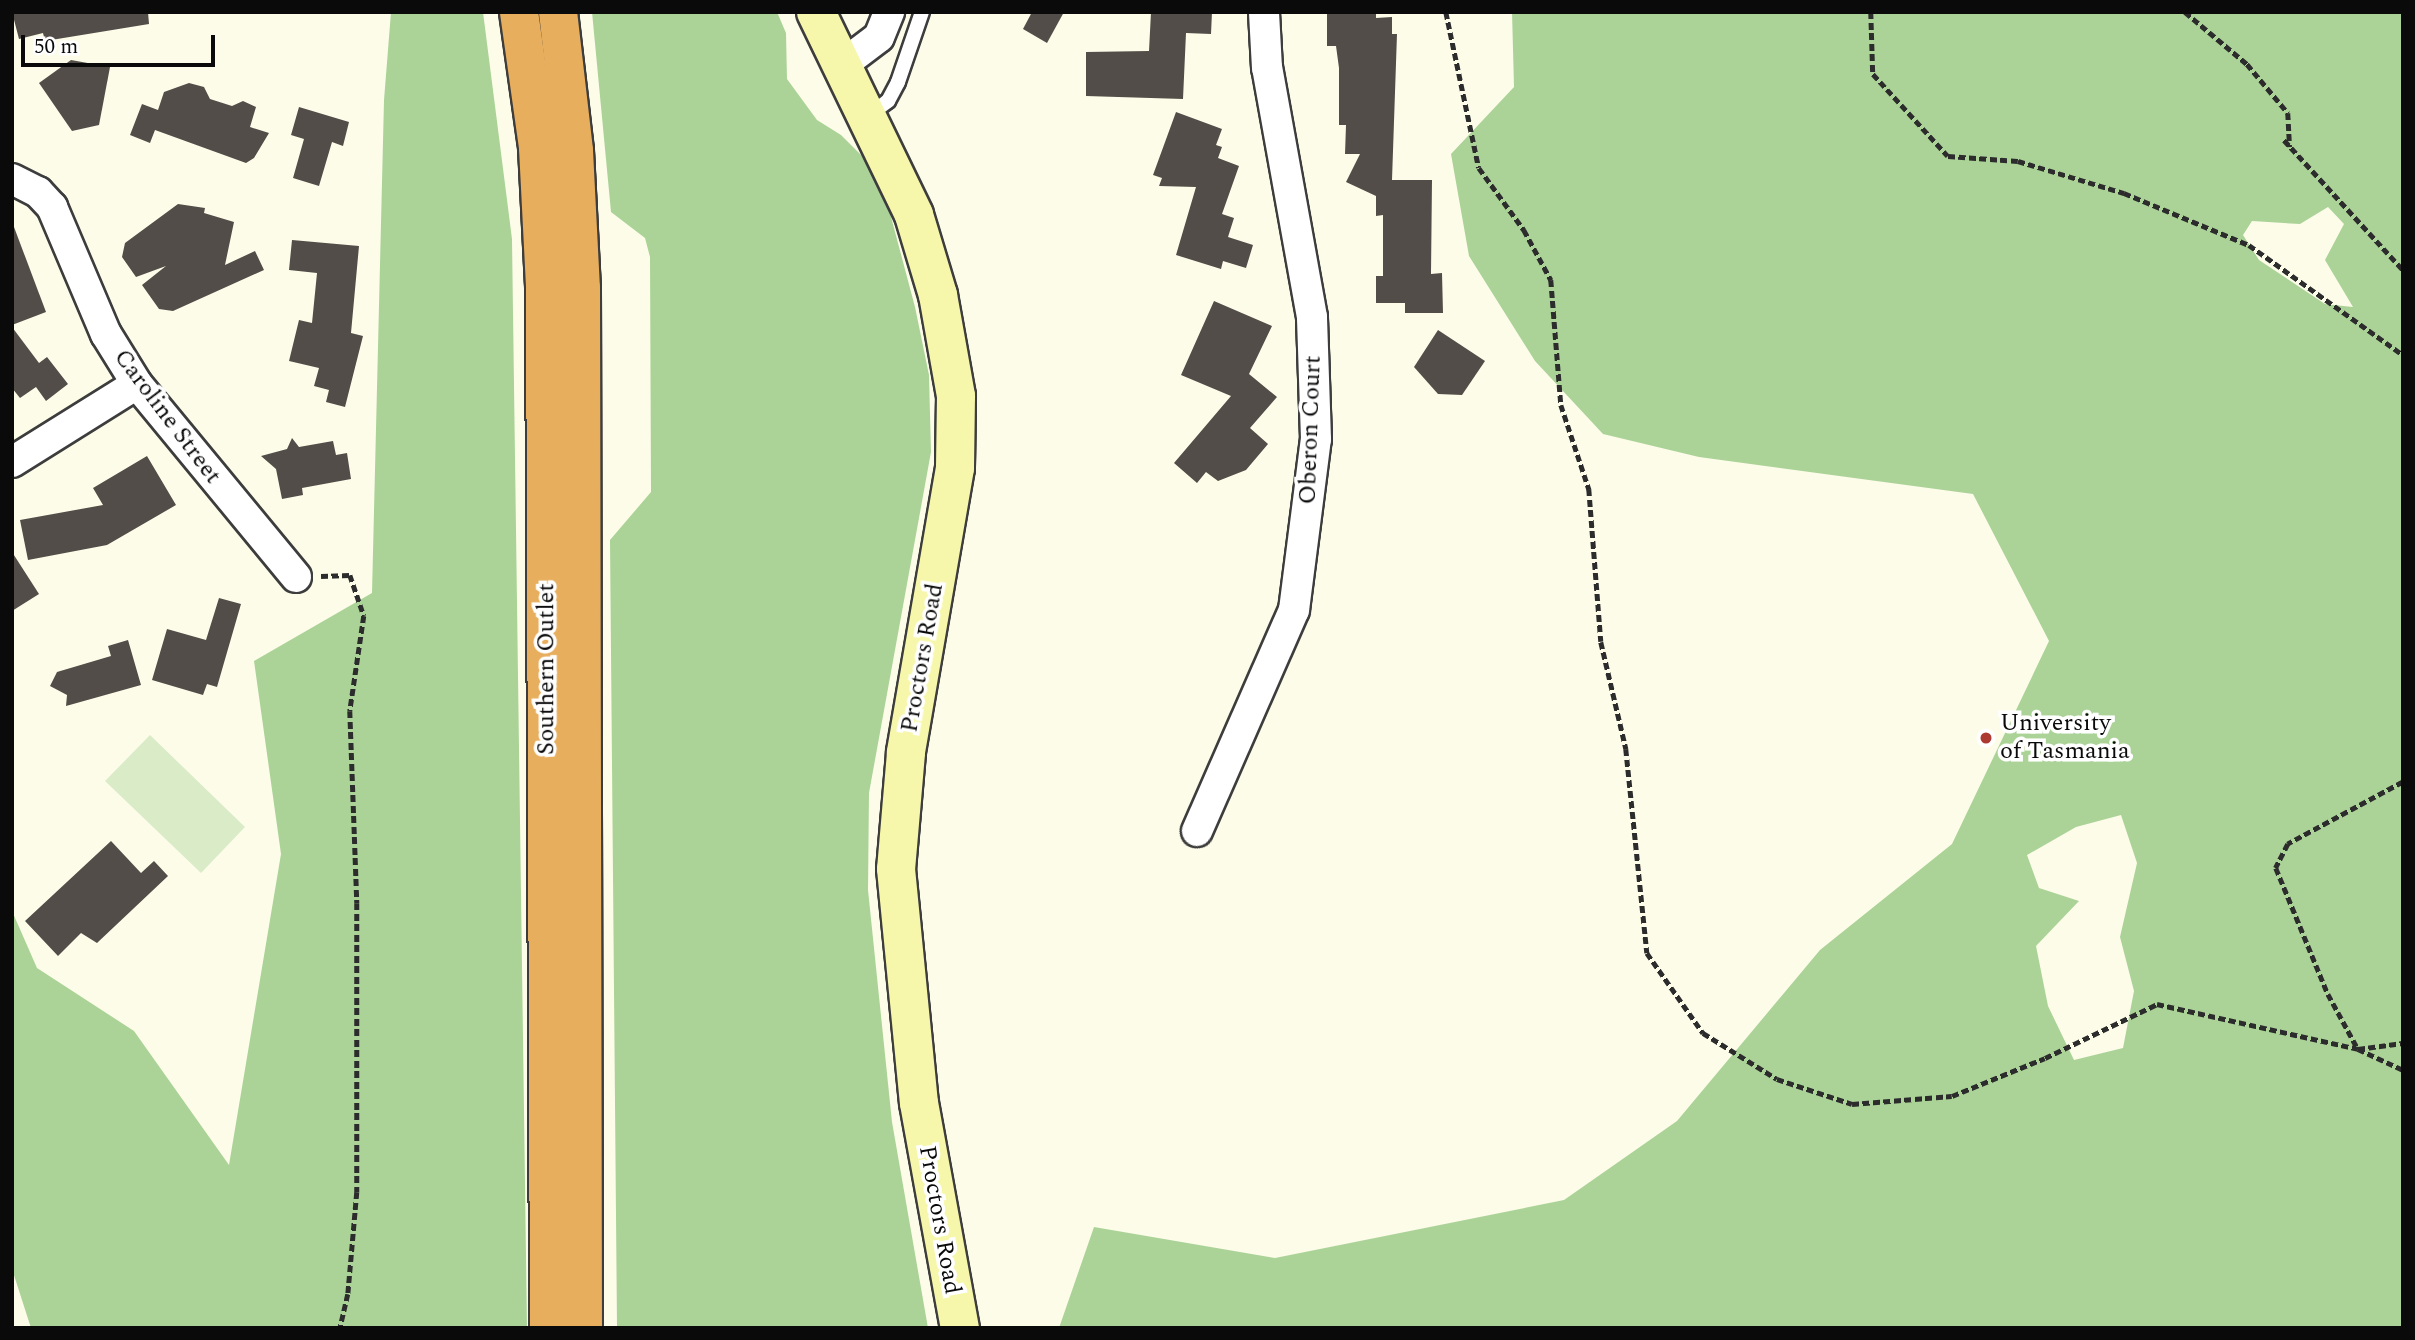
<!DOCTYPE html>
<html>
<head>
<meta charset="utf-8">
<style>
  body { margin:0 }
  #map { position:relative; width:2415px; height:1340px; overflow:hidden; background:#fdfce9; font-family:Spectral,serif }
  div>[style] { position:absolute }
  .forest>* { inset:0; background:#abd398 }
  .pitch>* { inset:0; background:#daebc8 }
  .building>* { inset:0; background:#524d48 }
  .path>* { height:4.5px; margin-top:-2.25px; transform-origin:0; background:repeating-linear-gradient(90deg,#2c2c2c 0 7px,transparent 0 10.5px) }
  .roads { filter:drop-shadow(2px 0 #3d3d3d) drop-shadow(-2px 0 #3d3d3d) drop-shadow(0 2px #3d3d3d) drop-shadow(0 -2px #3d3d3d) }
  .lane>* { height:14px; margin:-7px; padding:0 7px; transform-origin:7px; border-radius:7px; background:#fff }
  .street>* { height:30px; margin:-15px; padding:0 15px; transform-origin:15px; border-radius:15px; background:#fff }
  .secondary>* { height:38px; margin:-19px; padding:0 19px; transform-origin:19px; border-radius:19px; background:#f6f7aa }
  .highway>* { height:38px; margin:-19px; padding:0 19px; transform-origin:19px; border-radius:19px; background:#e7ae5e }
  .dots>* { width:19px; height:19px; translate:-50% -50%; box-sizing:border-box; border:4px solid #fff; border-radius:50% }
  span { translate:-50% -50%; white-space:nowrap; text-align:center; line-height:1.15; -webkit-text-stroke:7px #fff; paint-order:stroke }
  .street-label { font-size:24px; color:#0a0a0a }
  .poi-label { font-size:24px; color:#0a0a0a }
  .left { translate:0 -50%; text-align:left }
  .frame { position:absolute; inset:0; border:14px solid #0a0a0a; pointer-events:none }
  .scale { position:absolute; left:21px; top:35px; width:194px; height:32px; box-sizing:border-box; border:4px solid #0a0a0a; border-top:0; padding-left:9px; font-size:21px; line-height:24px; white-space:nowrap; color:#0a0a0a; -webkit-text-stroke:5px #fff; paint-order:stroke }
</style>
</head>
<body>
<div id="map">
  <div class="forest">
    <div style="clip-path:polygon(391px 12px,483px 12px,512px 239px,527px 1328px,31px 1328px,12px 1269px,12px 911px,37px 968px,134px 1031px,229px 1165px,281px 854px,254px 661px,372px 593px,384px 100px)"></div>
    <div style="clip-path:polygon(592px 12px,777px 12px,786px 33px,787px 79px,817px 120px,841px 135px,863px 157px,890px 213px,915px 307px,929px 375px,931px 452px,869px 793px,868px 890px,892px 1122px,928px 1328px,617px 1328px,610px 540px,651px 492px,650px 257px,645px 238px,611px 212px)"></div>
    <div style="clip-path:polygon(evenodd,1512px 12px,2403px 12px,2403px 1328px,1059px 1328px,1094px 1227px,1275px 1258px,1564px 1200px,1677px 1121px,1820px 950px,1952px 844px,2049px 641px,1973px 494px,1699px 457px,1603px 434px,1535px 361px,1469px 256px,1451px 154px,1514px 87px,1512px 12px,2328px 207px,2344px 224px,2325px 260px,2353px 307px,2325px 304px,2259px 260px,2243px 235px,2252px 221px,2300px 224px,2328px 207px,1512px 12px,2121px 815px,2137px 863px,2120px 937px,2134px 991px,2123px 1048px,2074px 1060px,2048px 1006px,2036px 946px,2079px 901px,2039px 888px,2027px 855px,2076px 827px,2121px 815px)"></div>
  </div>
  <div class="pitch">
    <div style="clip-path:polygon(150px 735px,245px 827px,201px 873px,105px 781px)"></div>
  </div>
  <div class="building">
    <div style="clip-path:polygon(12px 12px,148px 12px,149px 24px,45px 41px,43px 33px,19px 39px)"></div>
    <div style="clip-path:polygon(1032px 12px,1064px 12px,1047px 43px,1023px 29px)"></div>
    <div style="clip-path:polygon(1151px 12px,1212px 12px,1211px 34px,1186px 33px,1183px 99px,1086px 96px,1086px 52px,1149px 51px)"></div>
    <div style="clip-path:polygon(1376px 12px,1376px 18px,1392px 17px,1392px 34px,1397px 34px,1392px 180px,1432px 180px,1431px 274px,1442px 273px,1443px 313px,1405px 313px,1405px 303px,1376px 303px,1376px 276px,1383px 276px,1383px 215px,1376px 216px,1376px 196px,1346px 182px,1360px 154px,1345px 154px,1346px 125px,1339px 125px,1339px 68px,1336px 46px,1327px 46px,1327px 13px)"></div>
    <div style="clip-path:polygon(71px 60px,110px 67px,99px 125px,72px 131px,39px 83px)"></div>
    <div style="clip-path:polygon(189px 83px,204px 87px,210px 99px,232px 106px,243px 101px,256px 107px,250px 127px,269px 133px,254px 158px,246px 163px,155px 130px,150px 143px,130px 135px,142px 104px,158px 110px,164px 92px)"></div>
    <div style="clip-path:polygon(299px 107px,349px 122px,343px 146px,332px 142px,319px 186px,293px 178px,304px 139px,291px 135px)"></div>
    <div style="clip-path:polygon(1176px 112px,1222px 129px,1216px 145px,1222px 147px,1218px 158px,1239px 166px,1222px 214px,1234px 218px,1228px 237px,1253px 245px,1246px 268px,1223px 261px,1221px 269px,1176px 255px,1196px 187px,1159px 186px,1162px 178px,1153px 175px)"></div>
    <div style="clip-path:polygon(178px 204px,205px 208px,204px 213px,234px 222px,225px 265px,255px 251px,264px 270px,173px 311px,159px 309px,142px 285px,166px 266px,136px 277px,122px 257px,125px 243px)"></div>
    <div style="clip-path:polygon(14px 227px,46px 312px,12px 325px,12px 228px)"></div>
    <div style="clip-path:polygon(292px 240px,359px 246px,351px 333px,363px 336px,345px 407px,326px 402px,329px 390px,314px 386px,319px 368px,289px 361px,299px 320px,312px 323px,317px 273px,289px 270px)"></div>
    <div style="clip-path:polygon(1214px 301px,1272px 326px,1249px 374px,1277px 397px,1250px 428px,1268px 444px,1246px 470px,1218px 481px,1206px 472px,1197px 483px,1174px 463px,1231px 396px,1181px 375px)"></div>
    <div style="clip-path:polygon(12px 327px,39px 363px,47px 357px,68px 384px,46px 401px,36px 387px,20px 398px,12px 388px)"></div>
    <div style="clip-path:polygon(1438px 330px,1485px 361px,1462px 395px,1438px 394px,1414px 367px)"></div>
    <div style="clip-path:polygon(292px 438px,299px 447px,333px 441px,336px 455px,347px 453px,351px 479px,302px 488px,303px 495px,282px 499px,276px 469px,261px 456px,287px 449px)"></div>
    <div style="clip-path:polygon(147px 456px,176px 505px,107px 545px,28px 560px,20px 520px,103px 505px,93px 488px)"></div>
    <div style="clip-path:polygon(12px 552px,39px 594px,12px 611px)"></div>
    <div style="clip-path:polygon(219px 598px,241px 604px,217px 687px,207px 684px,203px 695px,152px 680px,167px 629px,206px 640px)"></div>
    <div style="clip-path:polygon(128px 640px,141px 685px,66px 706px,67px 695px,50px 686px,57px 672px,111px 656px,108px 646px)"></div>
    <div style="clip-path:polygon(111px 841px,141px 873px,154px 861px,168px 876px,97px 943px,81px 933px,58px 956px,25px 921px)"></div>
  </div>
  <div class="path">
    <div style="left:1446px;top:12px;width:159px;rotate:78.1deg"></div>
    <div style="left:1479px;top:168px;width:77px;rotate:54deg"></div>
    <div style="left:1524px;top:230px;width:57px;rotate:61.6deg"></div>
    <div style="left:1551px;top:280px;width:125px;rotate:85.4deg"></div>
    <div style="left:1561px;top:405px;width:89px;rotate:71.6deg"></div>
    <div style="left:1589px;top:489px;width:153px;rotate:85.5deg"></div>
    <div style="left:1601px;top:642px;width:110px;rotate:76.8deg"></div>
    <div style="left:1626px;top:749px;width:205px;rotate:84.1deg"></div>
    <div style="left:1647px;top:953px;width:98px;rotate:55deg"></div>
    <div style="left:1703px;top:1033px;width:87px;rotate:31.9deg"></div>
    <div style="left:1777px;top:1079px;width:79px;rotate:18.4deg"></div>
    <div style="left:1852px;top:1104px;width:100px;rotate:-4.6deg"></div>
    <div style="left:1952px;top:1096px;width:100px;rotate:-22.2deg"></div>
    <div style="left:2045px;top:1058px;width:124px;rotate:-25.7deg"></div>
    <div style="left:2157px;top:1004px;width:206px;rotate:12.6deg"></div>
    <div style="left:2358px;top:1049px;width:45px;rotate:-7.6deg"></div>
    <div style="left:1871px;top:12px;width:62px;rotate:88.2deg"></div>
    <div style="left:1873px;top:74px;width:111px;rotate:47.6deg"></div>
    <div style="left:1948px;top:156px;width:70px;rotate:4.1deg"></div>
    <div style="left:2018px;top:161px;width:111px;rotate:16.8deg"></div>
    <div style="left:2124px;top:193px;width:135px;rotate:22.6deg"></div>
    <div style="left:2249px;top:245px;width:189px;rotate:35.5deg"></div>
    <div style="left:2185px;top:12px;width:81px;rotate:40deg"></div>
    <div style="left:2247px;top:64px;width:64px;rotate:50.1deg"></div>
    <div style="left:2288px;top:113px;width:34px;rotate:87deg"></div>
    <div style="left:2284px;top:140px;width:176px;rotate:47.5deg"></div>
    <div style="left:321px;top:576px;width:29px;rotate:-2deg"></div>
    <div style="left:350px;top:575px;width:43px;rotate:71.1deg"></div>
    <div style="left:364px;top:616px;width:96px;rotate:98.4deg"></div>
    <div style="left:350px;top:711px;width:192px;rotate:87.9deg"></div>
    <div style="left:357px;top:903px;width:289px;rotate:90deg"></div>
    <div style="left:357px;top:1192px;width:102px;rotate:95deg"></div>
    <div style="left:348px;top:1294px;width:35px;rotate:103deg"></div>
    <div style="left:2403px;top:782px;width:131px;rotate:151.7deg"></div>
    <div style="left:2288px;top:844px;width:27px;rotate:117deg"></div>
    <div style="left:2276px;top:868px;width:136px;rotate:67.6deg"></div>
    <div style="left:2328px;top:994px;width:63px;rotate:61.4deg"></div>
    <div style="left:2358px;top:1049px;width:50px;rotate:25deg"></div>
  </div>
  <div class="roads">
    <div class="lane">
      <div style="left:868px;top:116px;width:25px;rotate:-37deg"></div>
      <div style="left:888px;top:101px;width:21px;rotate:-62deg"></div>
      <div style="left:898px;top:82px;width:74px;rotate:-71.1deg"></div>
    </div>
    <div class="street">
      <div style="left:842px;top:65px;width:46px;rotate:-37.1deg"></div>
      <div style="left:879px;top:37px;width:27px;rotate:-68deg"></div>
      <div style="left:12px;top:179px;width:29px;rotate:27deg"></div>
      <div style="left:38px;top:192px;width:21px;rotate:47deg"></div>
      <div style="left:52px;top:207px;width:138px;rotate:67deg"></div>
      <div style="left:106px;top:334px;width:59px;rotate:58.2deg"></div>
      <div style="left:137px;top:384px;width:250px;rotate:50.5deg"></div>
      <div style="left:12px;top:462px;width:147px;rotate:-32deg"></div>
      <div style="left:1197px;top:831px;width:241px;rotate:-66.3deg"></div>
      <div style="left:1294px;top:610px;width:172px;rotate:-82.7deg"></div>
      <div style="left:1316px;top:439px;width:122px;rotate:-91.9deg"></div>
      <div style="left:1312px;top:317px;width:253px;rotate:-100.2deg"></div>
      <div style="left:1267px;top:68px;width:56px;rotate:-93.1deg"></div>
    </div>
    <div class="secondary">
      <div style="left:816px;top:12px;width:225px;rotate:64.2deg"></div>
      <div style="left:914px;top:215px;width:84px;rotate:73.3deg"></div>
      <div style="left:938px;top:295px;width:103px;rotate:79.9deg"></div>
      <div style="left:956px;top:396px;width:72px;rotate:90.8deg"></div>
      <div style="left:955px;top:468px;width:289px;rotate:99.8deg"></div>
      <div style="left:906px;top:753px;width:116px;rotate:94.9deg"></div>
      <div style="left:896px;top:869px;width:235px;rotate:84.4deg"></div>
      <div style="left:919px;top:1103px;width:229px;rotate:79.7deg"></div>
    </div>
    <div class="highway">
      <div style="left:519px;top:12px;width:137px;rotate:82deg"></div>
      <div style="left:538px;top:148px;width:138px;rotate:87.1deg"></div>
      <div style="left:545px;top:286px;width:1042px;rotate:89.78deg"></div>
      <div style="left:558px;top:12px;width:140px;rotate:83.4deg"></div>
      <div style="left:574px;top:151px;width:137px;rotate:87.1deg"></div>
      <div style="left:581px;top:288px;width:1040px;rotate:89.89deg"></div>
    </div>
  </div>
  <div class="dots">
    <div style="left:1986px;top:738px;background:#ac3a30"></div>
  </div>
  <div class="street-label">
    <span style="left:167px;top:417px;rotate:53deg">Caroline Street</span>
    <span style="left:1311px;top:430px;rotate:-88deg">Oberon Court</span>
    <span style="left:923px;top:658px;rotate:-80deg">Proctors Road</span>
    <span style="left:547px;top:669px;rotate:-90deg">Southern Outlet</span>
    <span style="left:939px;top:1220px;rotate:80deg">Proctors Road</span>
  </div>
  <div class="poi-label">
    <span class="left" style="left:2000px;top:738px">University<br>of Tasmania</span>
  </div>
  <div class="frame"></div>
  <div class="scale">50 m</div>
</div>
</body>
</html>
